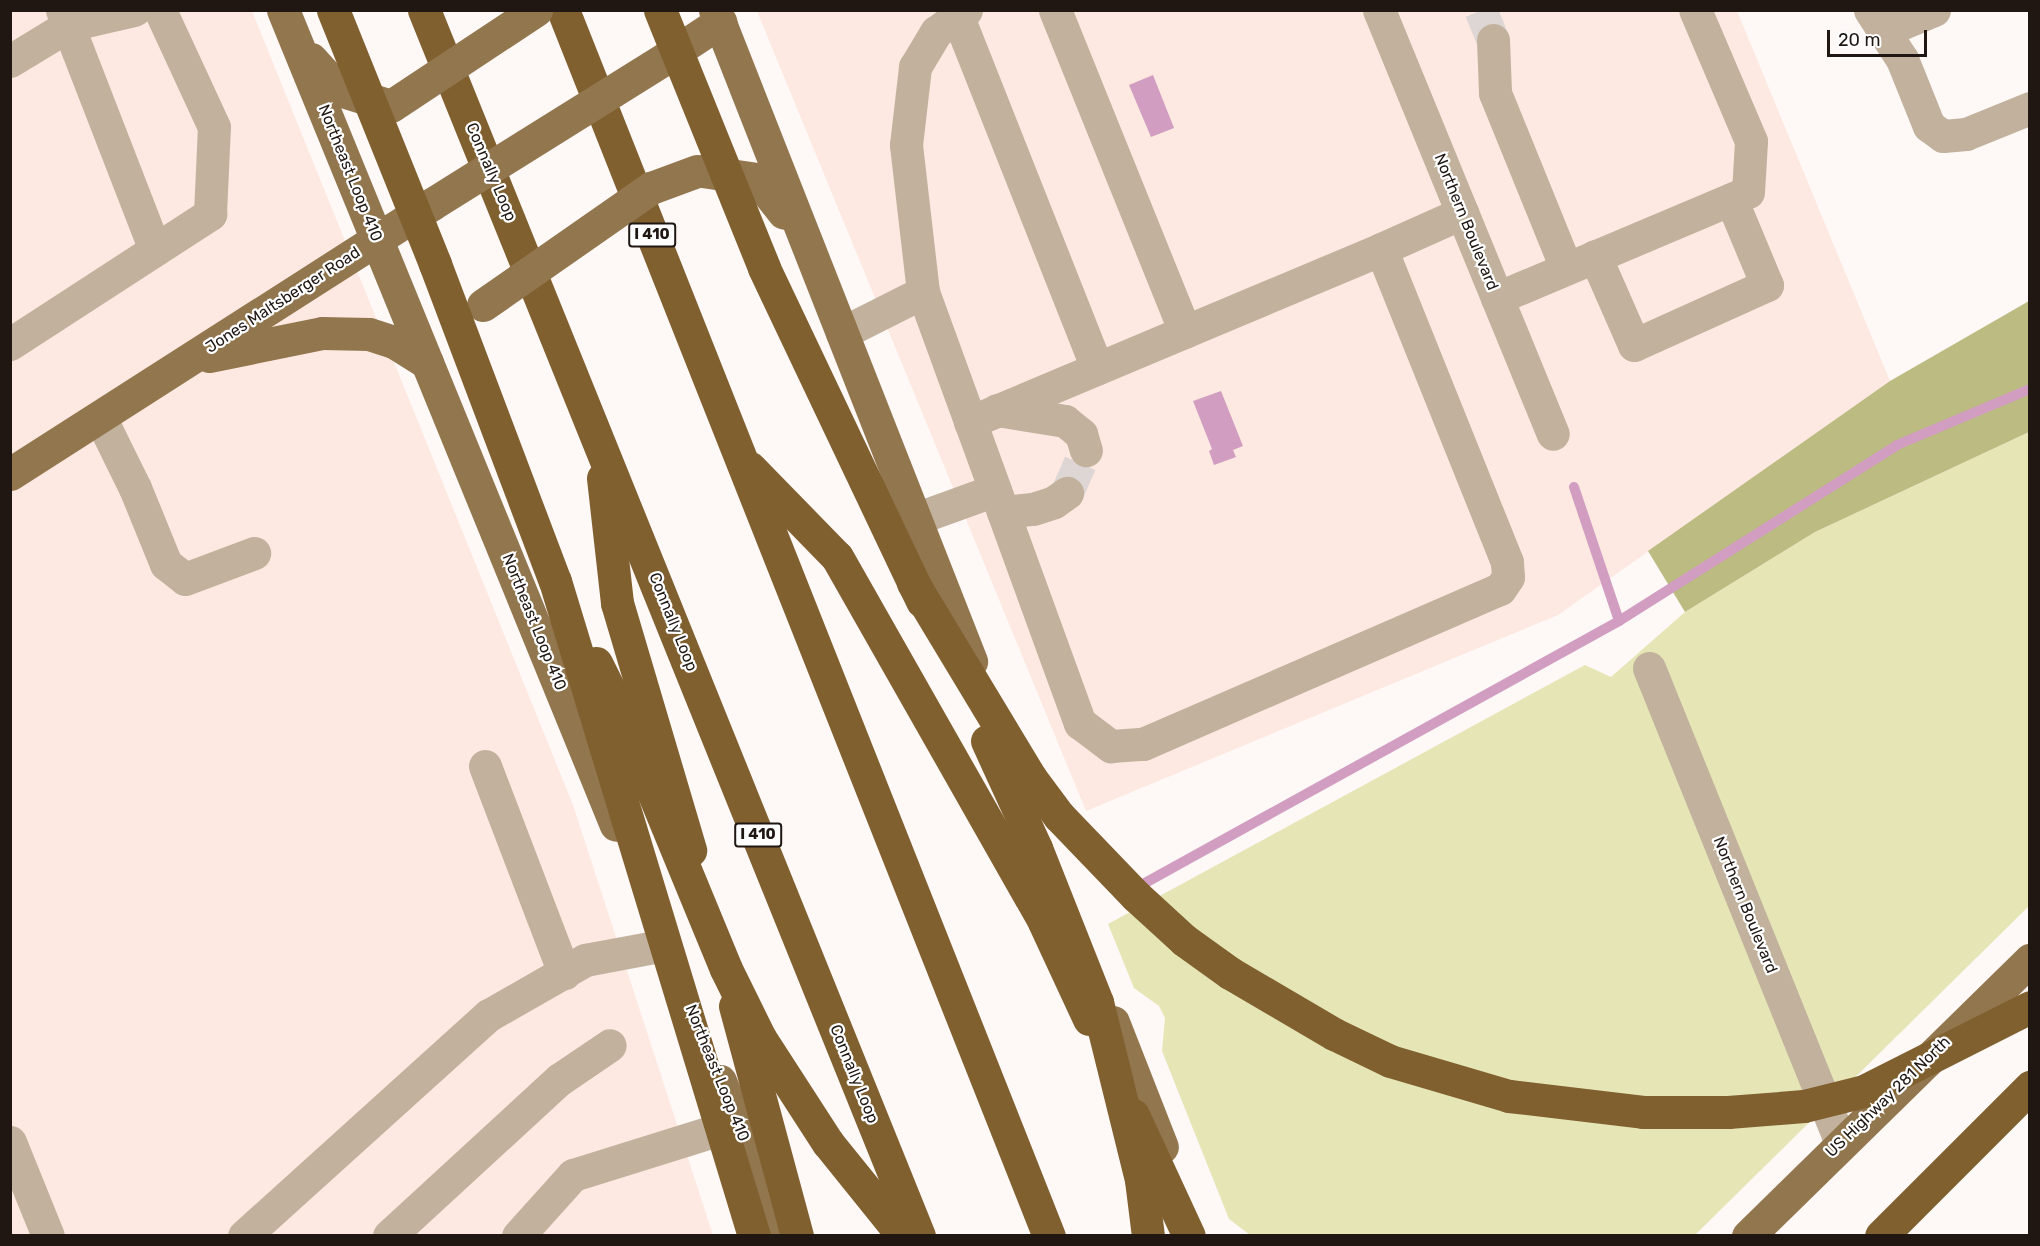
<!DOCTYPE html>
<html>
<head>
<meta charset="utf-8">
<style>
  body { margin:0 }
  #map { position:relative; width:2040px; height:1246px; overflow:hidden; background:#fef8f6; font-family:Rubik,sans-serif }
  div>[style] { position:absolute }
  .built>* { inset:0; background:#fde9e1 }
  .green>* { inset:0; background:#e5e5b6 }
  .forest>* { inset:0; background:#bcbb81 }
  .water>* { inset:0; background:#d19dc0 }
  .stream>* { height:10px; margin:-5px; padding:0 5px; transform-origin:5px; border-radius:5px; background:#d19dc0 }
  .minor-tunnel>* { height:33px; margin-top:-16.5px; transform-origin:0; background:repeating-linear-gradient(90deg,#ddd6d4 0 33px,transparent 0 49px) }
  .minor>* { height:33px; margin:-16.5px; padding:0 16.5px; transform-origin:16.5px; border-radius:16.5px; background:#c2b29d }
  .major>* { height:33px; margin:-16.5px; padding:0 16.5px; transform-origin:16.5px; border-radius:16.5px; background:#92764e }
  .highway>* { height:33px; margin:-16.5px; padding:0 16.5px; transform-origin:16.5px; border-radius:16.5px; background:#816030 }
  .major-bridge>* { height:33px; margin:-16.5px; padding:0 16.5px; transform-origin:16.5px; border-radius:16.5px; background:#92764e }
  .highway-bridge>* { height:33px; margin:-16.5px; padding:0 16.5px; transform-origin:16.5px; border-radius:16.5px; background:#816030 }
  span { translate:-50% -50%; white-space:nowrap; text-align:center; line-height:1.15; -webkit-text-stroke:4.5px #fff; paint-order:stroke }
  .shield-label span { padding:2px 4px; background:#fff; border:2px solid; border-radius:4px; -webkit-text-stroke-width:0 }
  .shield-label { font-size:15px; color:#201713; font-weight:700 }
  .street-label { font-size:16px; color:#201713 }
  .frame { position:absolute; inset:0; border:12px solid #201713; pointer-events:none }
  .scale { position:absolute; left:1827px; top:30px; width:100px; height:27px; box-sizing:border-box; border:3px solid #201713; border-top:0; padding-left:8px; font-size:18px; line-height:21px; white-space:nowrap; color:#201713; -webkit-text-stroke:4px #fff; paint-order:stroke }
</style>
</head>
<body>
<div id="map">
  <div class="built">
    <div style="clip-path:polygon(10px 11px,252px 11px,573px 805px,713px 1235px,11px 1235px)"></div>
    <div style="clip-path:polygon(757px 11px,1737px 11px,1890px 381px,1558px 615px,1086px 811px)"></div>
  </div>
  <div class="green">
    <div style="clip-path:polygon(2029px 432px,2029px 906px,1695px 1235px,1250px 1235px,1229px 1219px,1162px 1051px,1165px 1018px,1159px 1006px,1134px 988px,1108px 924px,1585px 665px,1611px 677px,1685px 612px,1815px 532px)"></div>
  </div>
  <div class="forest">
    <div style="clip-path:polygon(2029px 301px,2029px 432px,1815px 532px,1685px 612px,1648px 551px,1890px 381px)"></div>
  </div>
  <div class="water">
    <div style="clip-path:polygon(1153px 75px,1174px 128px,1151px 137px,1129px 85px)"></div>
    <div style="clip-path:polygon(1221px 391px,1243px 446px,1233px 450px,1236px 457px,1214px 465px,1209px 451px,1212px 449px,1193px 401px)"></div>
  </div>
  <div class="stream">
    <div style="left:1574px;top:487px;width:141px;rotate:71.4deg"></div>
    <div style="left:1145px;top:883px;width:542px;rotate:-28.93deg"></div>
    <div style="left:1619px;top:621px;width:329px;rotate:-32.3deg"></div>
    <div style="left:1897px;top:445px;width:144px;rotate:-22.8deg"></div>
  </div>
  <div class="minor-tunnel">
    <div style="left:1481px;top:10px;width:32px;rotate:68deg"></div>
    <div style="left:1067px;top:493px;width:47px;rotate:-66.2deg"></div>
  </div>
  <div class="minor">
    <div style="left:62px;top:10px;width:257px;rotate:68.8deg"></div>
    <div style="left:1055px;top:10px;width:347px;rotate:68deg"></div>
    <div style="left:1379px;top:10px;width:458px;rotate:67.7deg"></div>
    <div style="left:1870px;top:10px;width:59px;rotate:56.9deg"></div>
    <div style="left:1902px;top:59px;width:72px;rotate:68.1deg"></div>
    <div style="left:1929px;top:126px;width:17px;rotate:36deg"></div>
    <div style="left:1943px;top:136px;width:23px;rotate:-5deg"></div>
    <div style="left:1966px;top:134px;width:69px;rotate:-22.1deg"></div>
    <div style="left:958px;top:17px;width:378px;rotate:68.4deg"></div>
    <div style="left:1886px;top:30px;width:52px;rotate:-22.6deg"></div>
    <div style="left:1493px;top:40px;width:53px;rotate:87.8deg"></div>
    <div style="left:1495px;top:93px;width:189px;rotate:67.9deg"></div>
    <div style="left:10px;top:61px;width:69px;rotate:-31.4deg"></div>
    <div style="left:69px;top:25px;width:67px;rotate:-13deg"></div>
    <div style="left:1595px;top:256px;width:97px;rotate:66.3deg"></div>
    <div style="left:1634px;top:345px;width:146px;rotate:-24.3deg"></div>
    <div style="left:1767px;top:285px;width:93px;rotate:-112.7deg"></div>
    <div style="left:923px;top:292px;width:459px;rotate:70deg"></div>
    <div style="left:1080px;top:723px;width:39px;rotate:37deg"></div>
    <div style="left:1111px;top:746px;width:32px;rotate:-4deg"></div>
    <div style="left:1143px;top:744px;width:389px;rotate:-23.5deg"></div>
    <div style="left:1500px;top:589px;width:14px;rotate:-56deg"></div>
    <div style="left:1508px;top:577px;width:15px;rotate:-94deg"></div>
    <div style="left:1507px;top:562px;width:337px;rotate:-111.9deg"></div>
    <div style="left:1381px;top:249px;width:89px;rotate:-24deg"></div>
    <div style="left:1497px;top:298px;width:272px;rotate:-22.9deg"></div>
    <div style="left:1748px;top:192px;width:51px;rotate:-86.6deg"></div>
    <div style="left:1751px;top:141px;width:142px;rotate:-113.1deg"></div>
    <div style="left:842px;top:333px;width:91px;rotate:-26.8deg"></div>
    <div style="left:923px;top:292px;width:148px;rotate:-96.6deg"></div>
    <div style="left:906px;top:145px;width:79px;rotate:-83.4deg"></div>
    <div style="left:915px;top:67px;width:41px;rotate:-59deg"></div>
    <div style="left:936px;top:32px;width:37px;rotate:-36deg"></div>
    <div style="left:10px;top:344px;width:239px;rotate:-33deg"></div>
    <div style="left:210px;top:214px;width:87px;rotate:-87.4deg"></div>
    <div style="left:214px;top:127px;width:129px;rotate:-114.8deg"></div>
    <div style="left:997px;top:410px;width:69px;rotate:9.2deg"></div>
    <div style="left:1065px;top:421px;width:21px;rotate:39deg"></div>
    <div style="left:1081px;top:434px;width:17px;rotate:73deg"></div>
    <div style="left:100px;top:417px;width:79px;rotate:63.8deg"></div>
    <div style="left:135px;top:488px;width:82px;rotate:67.8deg"></div>
    <div style="left:166px;top:564px;width:24px;rotate:38deg"></div>
    <div style="left:185px;top:579px;width:74px;rotate:-20.6deg"></div>
    <div style="left:970px;top:422px;width:446px;rotate:-22.8deg"></div>
    <div style="left:1003px;top:512px;width:30px;rotate:-6deg"></div>
    <div style="left:1033px;top:509px;width:22px;rotate:-18deg"></div>
    <div style="left:1054px;top:502px;width:16px;rotate:-35deg"></div>
    <div style="left:915px;top:519px;width:85px;rotate:-19.9deg"></div>
    <div style="left:1649px;top:668px;width:512px;rotate:67.99deg"></div>
    <div style="left:485px;top:766px;width:222px;rotate:69.1deg"></div>
    <div style="left:10px;top:1142px;width:101px;rotate:68deg"></div>
    <div style="left:244px;top:1236px;width:330px;rotate:-42.1deg"></div>
    <div style="left:489px;top:1015px;width:111px;rotate:-29.8deg"></div>
    <div style="left:585px;top:960px;width:81px;rotate:-10.6deg"></div>
    <div style="left:389px;top:1236px;width:232px;rotate:-42.6deg"></div>
    <div style="left:560px;top:1079px;width:60px;rotate:-34.2deg"></div>
    <div style="left:518px;top:1236px;width:82px;rotate:-48deg"></div>
    <div style="left:573px;top:1175px;width:172px;rotate:-17.3deg"></div>
  </div>
  <div class="major">
    <div style="left:283px;top:10px;width:880px;rotate:67.78deg"></div>
    <div style="left:715px;top:10px;width:700px;rotate:68.53deg"></div>
    <div style="left:667px;top:57px;width:64px;rotate:-33.4deg"></div>
    <div style="left:311px;top:59px;width:42px;rotate:47.9deg"></div>
    <div style="left:339px;top:90px;width:54px;rotate:17.1deg"></div>
    <div style="left:702px;top:171px;width:56px;rotate:8.3deg"></div>
    <div style="left:757px;top:179px;width:43px;rotate:51.5deg"></div>
    <div style="left:209px;top:356px;width:115px;rotate:-11.5deg"></div>
    <div style="left:322px;top:333px;width:47px;rotate:1.2deg"></div>
    <div style="left:369px;top:334px;width:26px;rotate:18deg"></div>
    <div style="left:394px;top:342px;width:39px;rotate:32deg"></div>
    <div style="left:10px;top:474px;width:501px;rotate:-32.61deg"></div>
    <div style="left:1113px;top:1022px;width:134px;rotate:68.6deg"></div>
    <div style="left:720px;top:1081px;width:167px;rotate:68.2deg"></div>
    <div style="left:1748px;top:1236px;width:395px;rotate:-44.4deg"></div>
  </div>
  <div class="highway">
    <div style="left:424px;top:10px;width:1322px;rotate:68.01deg"></div>
    <div style="left:563px;top:10px;width:1319px;rotate:68.38deg"></div>
    <div style="left:750px;top:468px;width:124px;rotate:45.7deg"></div>
    <div style="left:837px;top:557px;width:420px;rotate:60.4deg"></div>
    <div style="left:1044px;top:922px;width:107px;rotate:65.1deg"></div>
    <div style="left:603px;top:478px;width:126px;rotate:83.6deg"></div>
    <div style="left:617px;top:603px;width:258px;rotate:73.5deg"></div>
    <div style="left:735px;top:1006px;width:238px;rotate:74.9deg"></div>
    <div style="left:1133px;top:1115px;width:133px;rotate:65.2deg"></div>
    <div style="left:1881px;top:1236px;width:211px;rotate:-45deg"></div>
  </div>
  <div class="major-bridge">
    <div style="left:391px;top:106px;width:174px;rotate:-33.5deg"></div>
    <div style="left:432px;top:204px;width:277px;rotate:-32deg"></div>
    <div style="left:483px;top:305px;width:205px;rotate:-34.9deg"></div>
    <div style="left:651px;top:188px;width:49px;rotate:-20.3deg"></div>
  </div>
  <div class="highway-bridge">
    <div style="left:333px;top:10px;width:274px;rotate:68.1deg"></div>
    <div style="left:435px;top:264px;width:339px;rotate:69.3deg"></div>
    <div style="left:555px;top:581px;width:685px;rotate:73.1deg"></div>
    <div style="left:660px;top:10px;width:278px;rotate:68deg"></div>
    <div style="left:764px;top:268px;width:369px;rotate:64.6deg"></div>
    <div style="left:913px;top:583px;width:227px;rotate:58.9deg"></div>
    <div style="left:1030px;top:777px;width:49px;rotate:53.4deg"></div>
    <div style="left:1059px;top:816px;width:111px;rotate:46.1deg"></div>
    <div style="left:1136px;top:896px;width:65px;rotate:42.5deg"></div>
    <div style="left:1184px;top:940px;width:57px;rotate:35.7deg"></div>
    <div style="left:1230px;top:973px;width:121px;rotate:30.4deg"></div>
    <div style="left:1334px;top:1034px;width:62px;rotate:25.7deg"></div>
    <div style="left:1390px;top:1061px;width:124px;rotate:16.4deg"></div>
    <div style="left:1509px;top:1096px;width:135px;rotate:6.8deg"></div>
    <div style="left:1643px;top:1112px;width:85px"></div>
    <div style="left:1728px;top:1112px;width:76px;rotate:-4.5deg"></div>
    <div style="left:1804px;top:1106px;width:62px;rotate:-14deg"></div>
    <div style="left:1864px;top:1091px;width:186px;rotate:-26.8deg"></div>
    <div style="left:596px;top:663px;width:49px;rotate:63.4deg"></div>
    <div style="left:618px;top:707px;width:283px;rotate:67.6deg"></div>
    <div style="left:726px;top:969px;width:77px;rotate:63.8deg"></div>
    <div style="left:760px;top:1038px;width:125px;rotate:57.1deg"></div>
    <div style="left:828px;top:1143px;width:119px;rotate:51.1deg"></div>
    <div style="left:987px;top:741px;width:118px;rotate:65.4deg"></div>
    <div style="left:1036px;top:848px;width:166px;rotate:68.4deg"></div>
    <div style="left:1097px;top:1002px;width:183px;rotate:76.1deg"></div>
    <div style="left:1141px;top:1180px;width:56px;rotate:82.9deg"></div>
  </div>
  <div class="shield-label">
    <span style="left:652px;top:235px">I 410</span>
    <span style="left:758px;top:835px">I 410</span>
  </div>
  <div class="street-label">
    <span style="left:491px;top:172px;rotate:67deg">Connally Loop</span>
    <span style="left:350px;top:173px;rotate:68deg">Northeast Loop 410</span>
    <span style="left:1466px;top:222px;rotate:68deg">Northern Boulevard</span>
    <span style="left:283px;top:300px;rotate:-33deg">Jones Maltsberger Road</span>
    <span style="left:534px;top:622px;rotate:68deg">Northeast Loop 410</span>
    <span style="left:673px;top:622px;rotate:68deg">Connally Loop</span>
    <span style="left:1745px;top:905px;rotate:68deg">Northern Boulevard</span>
    <span style="left:717px;top:1073px;rotate:68deg">Northeast Loop 410</span>
    <span style="left:854px;top:1074px;rotate:68deg">Connally Loop</span>
    <span style="left:1888px;top:1097px;rotate:-44deg">US Highway 281 North</span>
  </div>
  <div class="frame"></div>
  <div class="scale">20 m</div>
</div>
</body>
</html>
